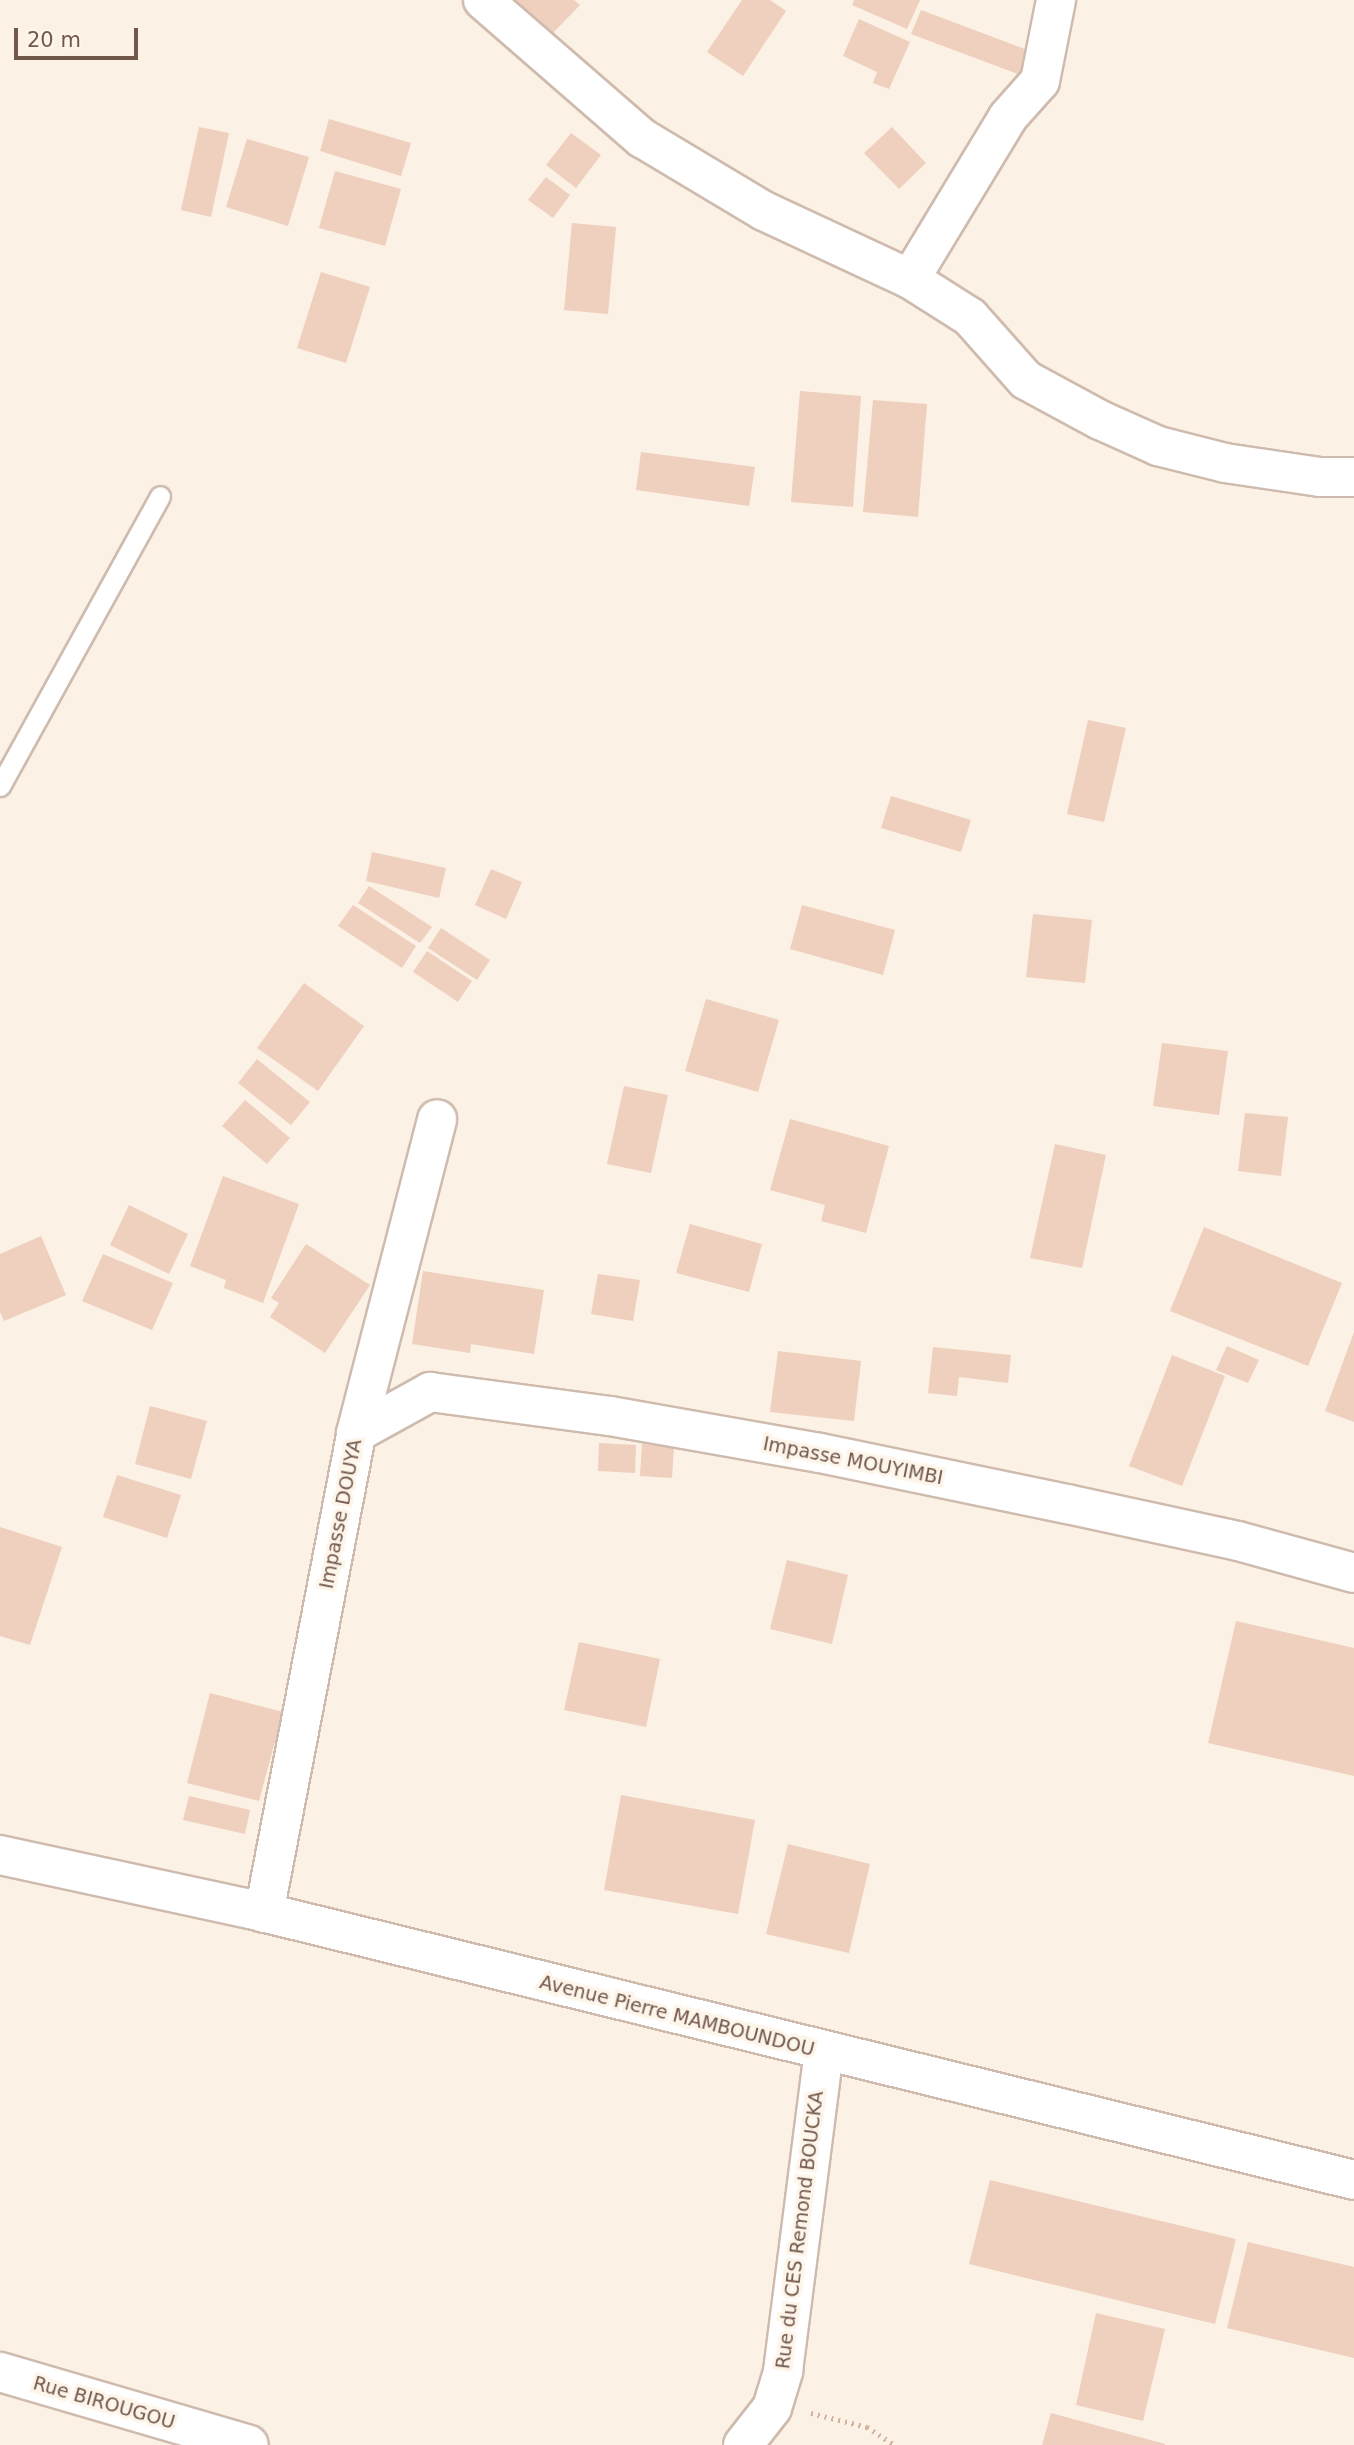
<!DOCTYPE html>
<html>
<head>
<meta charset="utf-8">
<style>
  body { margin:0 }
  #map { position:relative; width:1354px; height:2445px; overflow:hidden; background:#fbf1e4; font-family:"DejaVu Sans",sans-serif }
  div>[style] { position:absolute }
  .building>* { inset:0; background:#efcfbd }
  .path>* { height:4.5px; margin-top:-2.25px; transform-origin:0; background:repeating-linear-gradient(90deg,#d3b2a0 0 2px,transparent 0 7px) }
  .roads { filter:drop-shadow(2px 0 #cebbae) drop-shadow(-2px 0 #cebbae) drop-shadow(0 2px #cebbae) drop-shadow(0 -2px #cebbae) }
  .lane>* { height:19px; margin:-9.5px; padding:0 9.5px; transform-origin:9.5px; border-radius:9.5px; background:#fff }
  .street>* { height:38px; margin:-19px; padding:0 19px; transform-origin:19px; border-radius:19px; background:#fff }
  .secondary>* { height:38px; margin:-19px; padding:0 19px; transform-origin:19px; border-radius:19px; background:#fff }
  span { translate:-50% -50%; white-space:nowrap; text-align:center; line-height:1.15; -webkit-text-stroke:7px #fef5ea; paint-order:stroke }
  .street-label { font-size:19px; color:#72574b }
  .scale { position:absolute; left:14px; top:28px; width:124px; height:32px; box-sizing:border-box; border:4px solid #72574b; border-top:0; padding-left:9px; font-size:21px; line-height:24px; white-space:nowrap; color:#72574b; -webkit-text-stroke:5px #fef5ea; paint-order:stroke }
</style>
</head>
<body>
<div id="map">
  <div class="building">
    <div style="clip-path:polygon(513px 0,574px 0,580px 5px,550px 36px)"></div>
    <div style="clip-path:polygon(742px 0,770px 0,786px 11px,743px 76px,707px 52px)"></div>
    <div style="clip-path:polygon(854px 0,920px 0,907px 29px,852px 5px)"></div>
    <div style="clip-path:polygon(921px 10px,1030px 51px,1021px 75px,911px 34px)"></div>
    <div style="clip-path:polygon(859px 19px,910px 42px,889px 89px,873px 83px,877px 72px,843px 56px)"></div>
    <div style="clip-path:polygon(329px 119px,411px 143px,401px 176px,320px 151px)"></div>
    <div style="clip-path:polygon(199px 127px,229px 133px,211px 217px,181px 210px)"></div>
    <div style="clip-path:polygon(892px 127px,926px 163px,899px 189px,864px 153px)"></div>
    <div style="clip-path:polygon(571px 133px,601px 155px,576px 188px,546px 165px)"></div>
    <div style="clip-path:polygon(247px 139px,309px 157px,288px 226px,226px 207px)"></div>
    <div style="clip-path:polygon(335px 171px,401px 189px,385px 246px,319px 228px)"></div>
    <div style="clip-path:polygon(546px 177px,570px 195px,553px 218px,528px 200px)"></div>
    <div style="clip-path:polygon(572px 223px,616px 227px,608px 314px,564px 310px)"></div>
    <div style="clip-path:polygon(321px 272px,370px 287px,346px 363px,297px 348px)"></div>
    <div style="clip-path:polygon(800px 391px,861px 396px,853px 507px,791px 502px)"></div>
    <div style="clip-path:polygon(873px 400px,927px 404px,918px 517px,863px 512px)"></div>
    <div style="clip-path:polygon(641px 452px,755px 467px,749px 506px,636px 490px)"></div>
    <div style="clip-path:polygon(1088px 720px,1126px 728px,1104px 822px,1067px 814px)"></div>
    <div style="clip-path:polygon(891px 796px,971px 820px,961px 852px,881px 828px)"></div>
    <div style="clip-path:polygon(372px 852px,446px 868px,439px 898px,366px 881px)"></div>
    <div style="clip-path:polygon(491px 869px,522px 882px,506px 919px,475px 905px)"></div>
    <div style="clip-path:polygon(369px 886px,432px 927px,420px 943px,358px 903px)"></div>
    <div style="clip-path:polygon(353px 905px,416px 946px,402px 968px,338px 926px)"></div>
    <div style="clip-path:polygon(802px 905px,895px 930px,883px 975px,790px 949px)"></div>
    <div style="clip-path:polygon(1033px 914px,1092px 920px,1085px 983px,1026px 977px)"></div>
    <div style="clip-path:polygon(441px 928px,490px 960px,477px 980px,428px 948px)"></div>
    <div style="clip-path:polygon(427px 951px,472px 981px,458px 1002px,413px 972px)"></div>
    <div style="clip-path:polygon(304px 983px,364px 1026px,318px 1091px,257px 1048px)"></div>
    <div style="clip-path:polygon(706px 999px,779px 1020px,758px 1092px,685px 1071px)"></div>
    <div style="clip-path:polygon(1162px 1043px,1228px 1051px,1219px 1115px,1153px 1106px)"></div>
    <div style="clip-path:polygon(257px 1059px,310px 1102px,291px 1125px,238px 1083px)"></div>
    <div style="clip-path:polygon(624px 1086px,668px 1095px,651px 1173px,607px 1164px)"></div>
    <div style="clip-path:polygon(245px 1100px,290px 1138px,267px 1164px,222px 1126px)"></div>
    <div style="clip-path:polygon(1245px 1113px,1288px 1117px,1281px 1176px,1238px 1171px)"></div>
    <div style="clip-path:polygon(790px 1119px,889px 1146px,866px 1233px,821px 1221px,825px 1205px,770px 1190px)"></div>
    <div style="clip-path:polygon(1055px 1144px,1106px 1155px,1082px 1268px,1030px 1258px)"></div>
    <div style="clip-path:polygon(223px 1176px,299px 1204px,263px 1303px,224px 1288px,226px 1280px,190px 1266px)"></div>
    <div style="clip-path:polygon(129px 1205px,188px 1234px,169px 1274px,110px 1245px)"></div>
    <div style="clip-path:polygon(690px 1224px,762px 1244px,749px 1292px,676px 1273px)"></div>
    <div style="clip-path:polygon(1204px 1227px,1342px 1283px,1308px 1366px,1170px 1311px)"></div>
    <div style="clip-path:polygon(41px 1236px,66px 1295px,4px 1321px,0 1312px,0 1254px)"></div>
    <div style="clip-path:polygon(306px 1244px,370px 1285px,325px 1353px,270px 1317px,279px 1303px,271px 1298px)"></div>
    <div style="clip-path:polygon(103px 1254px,173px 1283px,152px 1330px,82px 1301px)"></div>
    <div style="clip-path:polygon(423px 1271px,544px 1290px,534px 1354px,471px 1344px,470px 1353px,412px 1344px)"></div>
    <div style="clip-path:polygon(598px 1274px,640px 1280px,633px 1321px,591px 1314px)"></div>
    <div style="clip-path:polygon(1354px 1332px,1354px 1422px,1325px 1411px)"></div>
    <div style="clip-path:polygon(1227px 1346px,1259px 1360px,1248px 1383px,1216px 1370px)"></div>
    <div style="clip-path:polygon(933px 1347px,1011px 1355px,1008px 1383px,959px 1377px,957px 1396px,928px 1393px)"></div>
    <div style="clip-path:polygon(778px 1351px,861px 1361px,854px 1421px,770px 1412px)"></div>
    <div style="clip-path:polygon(1172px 1355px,1225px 1376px,1182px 1486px,1129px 1466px)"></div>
    <div style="clip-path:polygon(150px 1406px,207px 1421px,191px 1479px,135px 1464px)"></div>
    <div style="clip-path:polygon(599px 1443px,636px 1445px,635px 1473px,598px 1471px)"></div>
    <div style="clip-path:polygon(642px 1444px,674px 1446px,672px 1478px,640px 1476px)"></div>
    <div style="clip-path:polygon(117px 1475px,181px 1495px,167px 1538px,103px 1517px)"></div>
    <div style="clip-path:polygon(0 1527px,62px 1547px,30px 1645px,0 1636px)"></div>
    <div style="clip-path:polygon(787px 1560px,848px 1575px,832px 1644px,770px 1629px)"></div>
    <div style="clip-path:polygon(1236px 1621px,1354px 1648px,1354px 1776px,1208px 1743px)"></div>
    <div style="clip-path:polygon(579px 1642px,660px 1659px,646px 1727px,564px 1710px)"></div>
    <div style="clip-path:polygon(210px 1693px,283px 1712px,259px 1801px,187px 1783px)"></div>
    <div style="clip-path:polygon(621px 1795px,755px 1820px,738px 1914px,604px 1890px)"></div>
    <div style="clip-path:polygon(189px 1796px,250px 1810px,245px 1834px,183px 1820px)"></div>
    <div style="clip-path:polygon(788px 1844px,870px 1864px,849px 1953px,766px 1934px)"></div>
    <div style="clip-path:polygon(990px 2180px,1236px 2239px,1215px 2324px,969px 2264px)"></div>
    <div style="clip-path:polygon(1248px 2242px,1354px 2267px,1354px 2358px,1227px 2328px)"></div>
    <div style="clip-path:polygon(1096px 2313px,1165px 2329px,1143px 2421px,1076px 2405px)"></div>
    <div style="clip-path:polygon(1051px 2413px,1165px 2444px,1165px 2445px,1042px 2445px)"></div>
  </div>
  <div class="path">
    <div style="left:811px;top:2413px;width:58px;rotate:14deg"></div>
    <div style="left:867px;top:2427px;width:33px;rotate:33deg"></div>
  </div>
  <div class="roads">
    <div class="lane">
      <div style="left:0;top:786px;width:331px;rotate:-61.1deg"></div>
    </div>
    <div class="street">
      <div style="left:483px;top:0;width:211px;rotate:41deg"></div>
      <div style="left:642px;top:138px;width:142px;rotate:30.9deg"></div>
      <div style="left:764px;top:211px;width:161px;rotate:25deg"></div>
      <div style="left:910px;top:279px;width:71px;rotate:32.3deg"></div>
      <div style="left:970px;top:317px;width:84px;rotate:48.4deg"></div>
      <div style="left:1026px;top:380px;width:84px;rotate:28.4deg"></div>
      <div style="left:1100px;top:420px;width:64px;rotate:24.1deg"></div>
      <div style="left:1158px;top:446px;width:69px;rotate:14.2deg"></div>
      <div style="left:1225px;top:463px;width:96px;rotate:8.4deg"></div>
      <div style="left:1320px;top:477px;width:34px"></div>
      <div style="left:910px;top:279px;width:189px;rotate:-58.8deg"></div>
      <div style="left:1008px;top:117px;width:48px;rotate:-48.4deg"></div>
      <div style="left:1040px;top:81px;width:83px;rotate:-78.8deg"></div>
      <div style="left:356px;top:1433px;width:85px;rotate:-29deg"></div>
      <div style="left:430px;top:1392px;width:182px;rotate:7.6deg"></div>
      <div style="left:610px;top:1416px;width:213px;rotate:10deg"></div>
      <div style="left:820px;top:1453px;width:252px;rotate:11.7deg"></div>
      <div style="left:1067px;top:1504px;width:175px;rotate:12.2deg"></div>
      <div style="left:1238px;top:1541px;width:120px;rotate:15.4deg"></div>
      <div style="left:264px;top:1913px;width:489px;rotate:-79.1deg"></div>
      <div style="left:356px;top:1433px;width:324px;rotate:-75.5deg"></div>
      <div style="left:0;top:2372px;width:259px;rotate:16.3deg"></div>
      <div style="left:743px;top:2445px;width:47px;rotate:-51.9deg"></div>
      <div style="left:772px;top:2408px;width:39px;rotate:-73deg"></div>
      <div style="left:783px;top:2371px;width:322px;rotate:-82.7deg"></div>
    </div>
    <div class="secondary">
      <div style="left:0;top:1855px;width:256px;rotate:12.2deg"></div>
      <div style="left:250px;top:1909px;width:1137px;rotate:13.79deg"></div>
    </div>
  </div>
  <div class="street-label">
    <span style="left:853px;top:1461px;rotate:11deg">Impasse MOUYIMBI</span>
    <span style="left:341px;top:1514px;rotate:-79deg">Impasse DOUYA</span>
    <span style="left:677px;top:2016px;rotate:14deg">Avenue Pierre MAMBOUNDOU</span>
    <span style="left:800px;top:2230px;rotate:-83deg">Rue du CES Remond BOUCKA</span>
    <span style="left:104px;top:2403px;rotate:16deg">Rue BIROUGOU</span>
  </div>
  <div class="scale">20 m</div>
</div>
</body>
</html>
